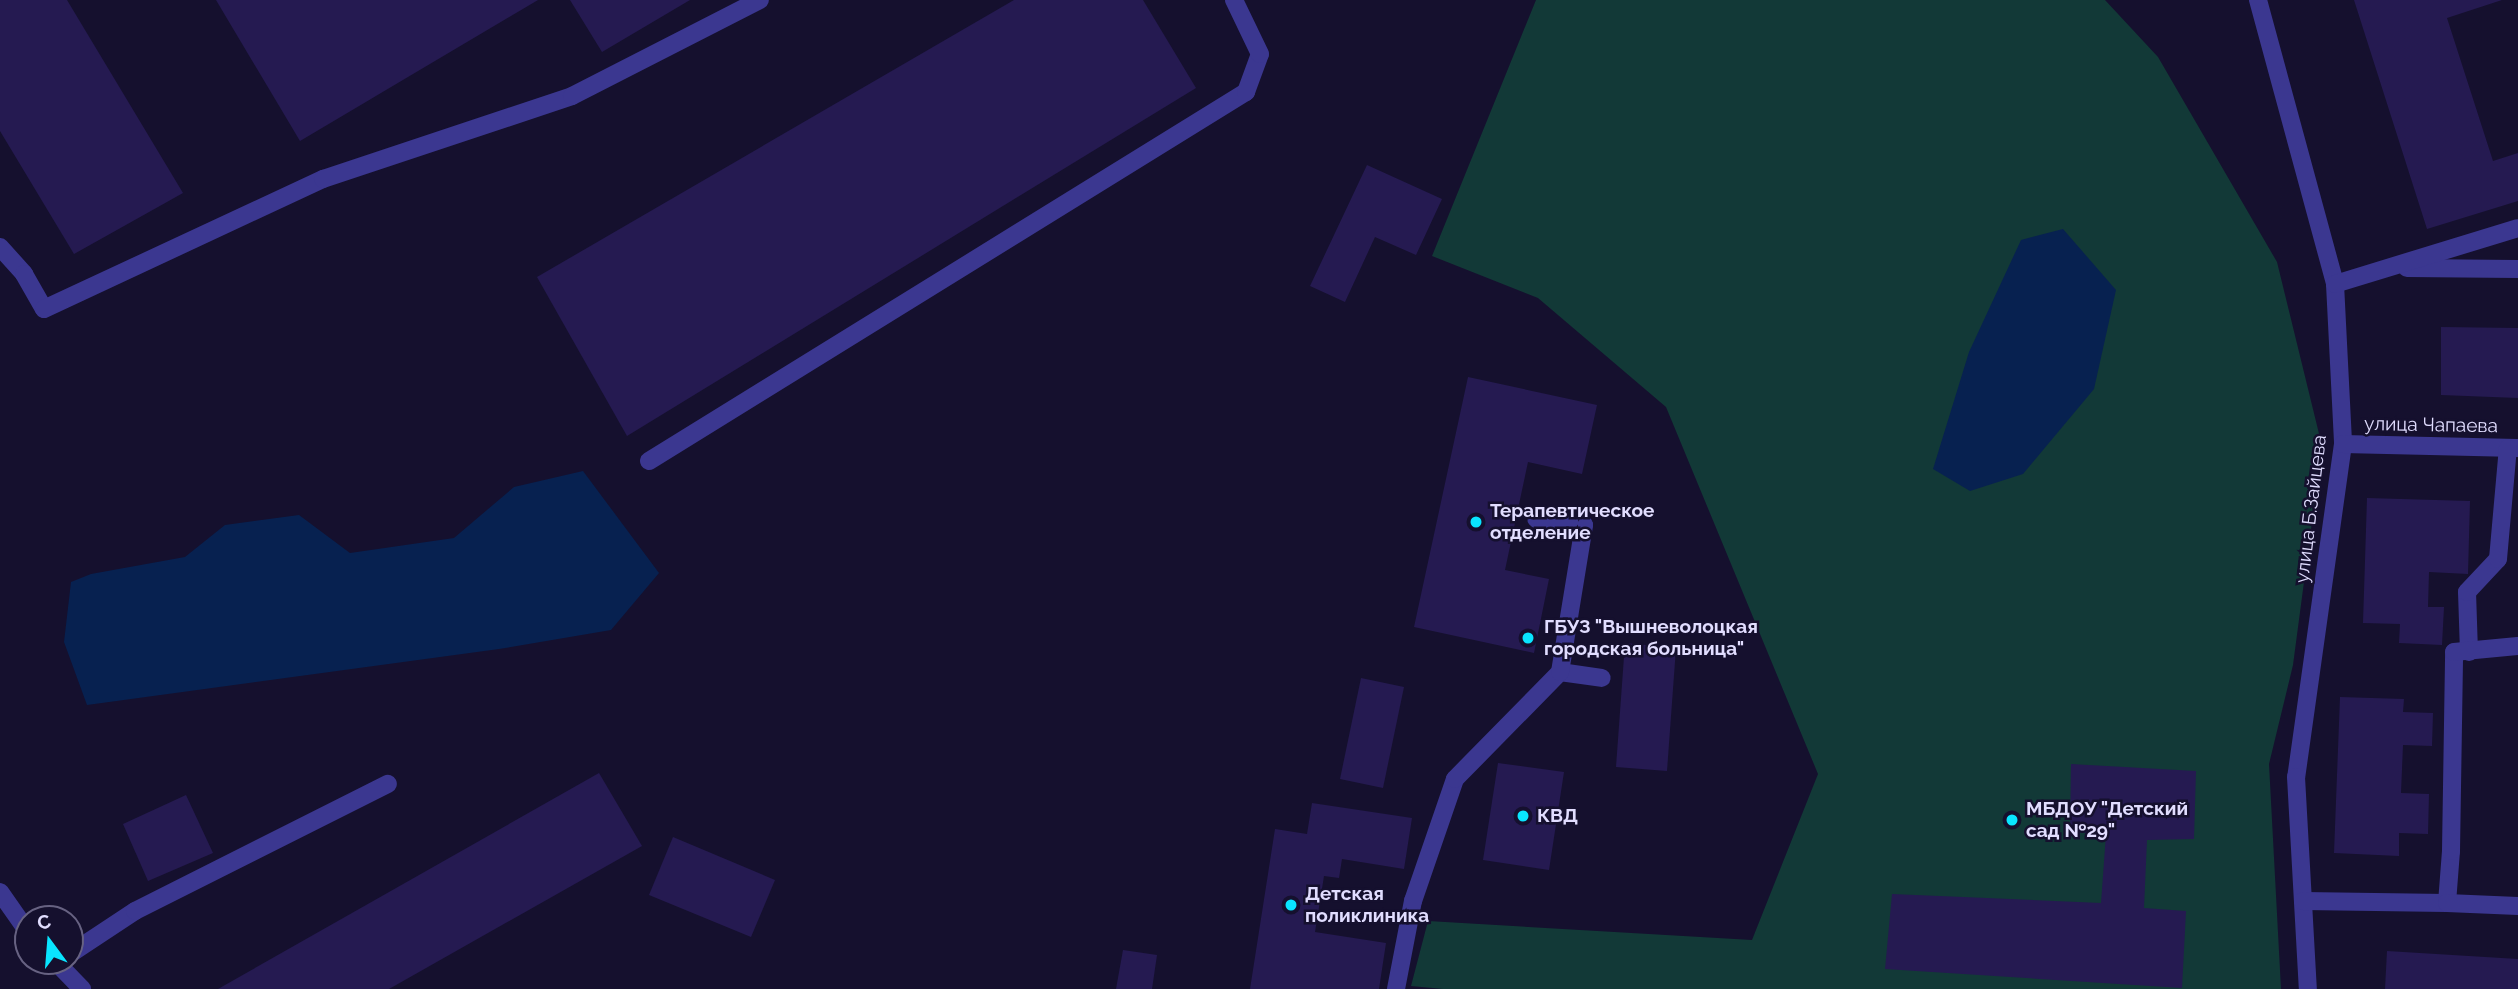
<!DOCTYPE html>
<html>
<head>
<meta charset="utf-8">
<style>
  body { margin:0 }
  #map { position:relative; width:2518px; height:989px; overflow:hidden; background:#15102e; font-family:Raleway,sans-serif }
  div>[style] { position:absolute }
  .green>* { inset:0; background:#123937 }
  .water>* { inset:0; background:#072150 }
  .building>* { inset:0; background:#251a51 }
  .minor>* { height:18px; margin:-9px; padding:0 9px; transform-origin:9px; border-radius:9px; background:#3b3790 }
  .dots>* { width:19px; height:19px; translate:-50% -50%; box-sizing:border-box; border:4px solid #15102e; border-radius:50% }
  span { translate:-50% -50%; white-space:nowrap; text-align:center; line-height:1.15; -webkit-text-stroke:5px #15102e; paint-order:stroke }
  .street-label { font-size:19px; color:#e1ddff }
  .poi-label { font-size:19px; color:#e1ddff; font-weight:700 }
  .left { translate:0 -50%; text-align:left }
  .north { position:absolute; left:14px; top:905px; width:70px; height:70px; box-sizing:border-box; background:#15102e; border:2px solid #676282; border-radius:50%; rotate:344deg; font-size:19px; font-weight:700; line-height:28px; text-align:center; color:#e1ddff }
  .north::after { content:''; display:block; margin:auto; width:24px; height:32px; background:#09e5ff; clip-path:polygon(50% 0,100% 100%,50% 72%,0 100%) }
</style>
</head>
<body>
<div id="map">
  <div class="green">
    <div style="clip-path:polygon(1536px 0,2105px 0,2158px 57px,2277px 262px,2322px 446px,2293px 665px,2269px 764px,2281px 989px,1443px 989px,1411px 986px,1428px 921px,1752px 940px,1818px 774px,1666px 407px,1538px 298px,1432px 256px)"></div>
  </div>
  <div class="water">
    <div style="clip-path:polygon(2063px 229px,2116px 290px,2094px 389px,2023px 474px,1970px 491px,1933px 469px,1969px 352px,2021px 240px)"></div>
    <div style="clip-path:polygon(583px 471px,659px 573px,611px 630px,499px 649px,87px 705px,64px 642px,71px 582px,91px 574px,185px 557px,225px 525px,299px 515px,350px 553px,454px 538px,514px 487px)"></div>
  </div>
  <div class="building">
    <div style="clip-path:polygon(0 0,67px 0,183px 193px,74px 254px,0 131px)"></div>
    <div style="clip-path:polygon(216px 0,538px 0,300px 141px)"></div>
    <div style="clip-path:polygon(570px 0,690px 0,602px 52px)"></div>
    <div style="clip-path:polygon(1014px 0,1143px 0,1196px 88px,627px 436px,537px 277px)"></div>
    <div style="clip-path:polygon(2354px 0,2502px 0,2447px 18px,2493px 161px,2518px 153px,2518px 201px,2427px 229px)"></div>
    <div style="clip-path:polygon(1367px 165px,1442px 199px,1416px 255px,1375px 237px,1345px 302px,1310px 286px)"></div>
    <div style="clip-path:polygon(2441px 327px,2518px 328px,2518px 398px,2441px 395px)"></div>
    <div style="clip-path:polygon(1468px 377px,1597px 405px,1582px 474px,1528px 462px,1505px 570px,1549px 579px,1534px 653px,1414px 627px)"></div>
    <div style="clip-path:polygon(2367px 498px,2470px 501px,2468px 574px,2429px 572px,2428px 607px,2444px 607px,2442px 645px,2399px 643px,2400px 624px,2363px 623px)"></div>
    <div style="clip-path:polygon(1625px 643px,1676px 648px,1667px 771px,1616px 767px)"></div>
    <div style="clip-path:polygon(1361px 678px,1404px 687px,1383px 788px,1340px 779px)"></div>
    <div style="clip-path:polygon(2340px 697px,2404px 699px,2403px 712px,2433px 713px,2432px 746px,2403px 745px,2401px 793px,2429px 794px,2428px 834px,2399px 833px,2399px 856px,2334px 853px)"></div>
    <div style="clip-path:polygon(1498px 763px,1564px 772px,1549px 870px,1483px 860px)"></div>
    <div style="clip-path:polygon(2071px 764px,2196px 771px,2194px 839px,2147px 840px,2144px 908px,2186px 911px,2182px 988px,1885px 969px,1892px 894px,2101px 903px,2106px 834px,2070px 832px)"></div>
    <div style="clip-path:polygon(599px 773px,642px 846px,389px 989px,218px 989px)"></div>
    <div style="clip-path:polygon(186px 795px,213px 853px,148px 881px,123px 824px)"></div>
    <div style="clip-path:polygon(1312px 803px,1412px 818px,1404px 869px,1342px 859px,1339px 878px,1324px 876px,1315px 932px,1386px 943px,1379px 989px,1250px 989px,1275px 829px,1307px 834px)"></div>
    <div style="clip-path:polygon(673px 837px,775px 880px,751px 937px,649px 895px)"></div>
    <div style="clip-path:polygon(1123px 950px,1157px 955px,1152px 989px,1116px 989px)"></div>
    <div style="clip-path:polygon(2387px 951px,2518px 959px,2518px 989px,2385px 989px)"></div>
  </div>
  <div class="minor">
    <div style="left:2258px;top:0;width:294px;rotate:74.8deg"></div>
    <div style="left:2335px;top:284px;width:160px;rotate:87.1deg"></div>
    <div style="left:2343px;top:444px;width:336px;rotate:98deg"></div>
    <div style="left:2296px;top:777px;width:212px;rotate:86.8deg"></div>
    <div style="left:0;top:247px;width:36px;rotate:48deg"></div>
    <div style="left:24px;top:274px;width:40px;rotate:60.3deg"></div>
    <div style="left:44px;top:309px;width:308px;rotate:-25deg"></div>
    <div style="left:323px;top:179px;width:262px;rotate:-18.4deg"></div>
    <div style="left:572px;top:96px;width:211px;rotate:-27.1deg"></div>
    <div style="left:2407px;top:268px;width:111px;rotate:0.5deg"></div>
    <div style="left:2335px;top:284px;width:191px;rotate:-17deg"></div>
    <div style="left:2343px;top:444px;width:174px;rotate:1.3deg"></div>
    <div style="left:649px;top:461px;width:702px;rotate:-31.72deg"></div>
    <div style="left:1246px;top:92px;width:40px;rotate:-69.8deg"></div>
    <div style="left:1260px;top:54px;width:60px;rotate:-115.7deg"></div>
    <div style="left:2469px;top:652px;width:60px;rotate:-91.9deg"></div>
    <div style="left:2467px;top:592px;width:45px;rotate:-46.8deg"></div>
    <div style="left:2498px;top:559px;width:111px;rotate:-84.9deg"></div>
    <div style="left:1560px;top:672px;width:42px;rotate:8.1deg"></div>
    <div style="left:0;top:892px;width:49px;rotate:55deg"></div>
    <div style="left:2303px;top:901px;width:144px;rotate:0.8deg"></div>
    <div style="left:2447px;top:903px;width:52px;rotate:-85.6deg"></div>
    <div style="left:2451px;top:851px;width:199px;rotate:-89.1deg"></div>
    <div style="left:2454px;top:652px;width:64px;rotate:-5.4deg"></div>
    <div style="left:2447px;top:903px;width:71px;rotate:2.4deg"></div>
    <div style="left:70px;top:954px;width:78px;rotate:-33.5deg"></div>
    <div style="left:135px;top:911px;width:283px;rotate:-26.7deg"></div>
    <div style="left:55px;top:961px;width:39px;rotate:46deg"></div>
    <div style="left:1396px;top:989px;width:90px;rotate:-79.1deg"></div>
    <div style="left:1413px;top:901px;width:129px;rotate:-71deg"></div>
    <div style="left:1455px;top:779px;width:150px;rotate:-45.5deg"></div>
    <div style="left:1560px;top:672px;width:149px;rotate:-80.7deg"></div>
    <div style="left:1584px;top:525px;width:48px;rotate:-172.9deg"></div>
  </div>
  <div class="dots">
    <div style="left:1476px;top:522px;background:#09e5ff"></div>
    <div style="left:1528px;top:638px;background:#09e5ff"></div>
    <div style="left:1523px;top:816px;background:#09e5ff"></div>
    <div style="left:2012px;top:820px;background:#09e5ff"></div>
    <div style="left:1291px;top:905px;background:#09e5ff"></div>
  </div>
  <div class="street-label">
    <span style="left:2431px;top:425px;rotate:1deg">улица Чапаева</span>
    <span style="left:2311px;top:509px;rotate:-83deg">улица Б.Зайцева</span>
  </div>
  <div class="poi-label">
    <span class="left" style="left:1490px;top:522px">Терапевтическое<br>отделение</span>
    <span class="left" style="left:1544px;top:638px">ГБУЗ "Вышневолоцкая<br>городская больница"</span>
    <span class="left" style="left:2026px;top:820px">МБДОУ "Детский<br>сад №29"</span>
    <span class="left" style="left:1537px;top:816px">КВД</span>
    <span class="left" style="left:1305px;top:905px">Детская<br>поликлиника</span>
  </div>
  <div class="north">С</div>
</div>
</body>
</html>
